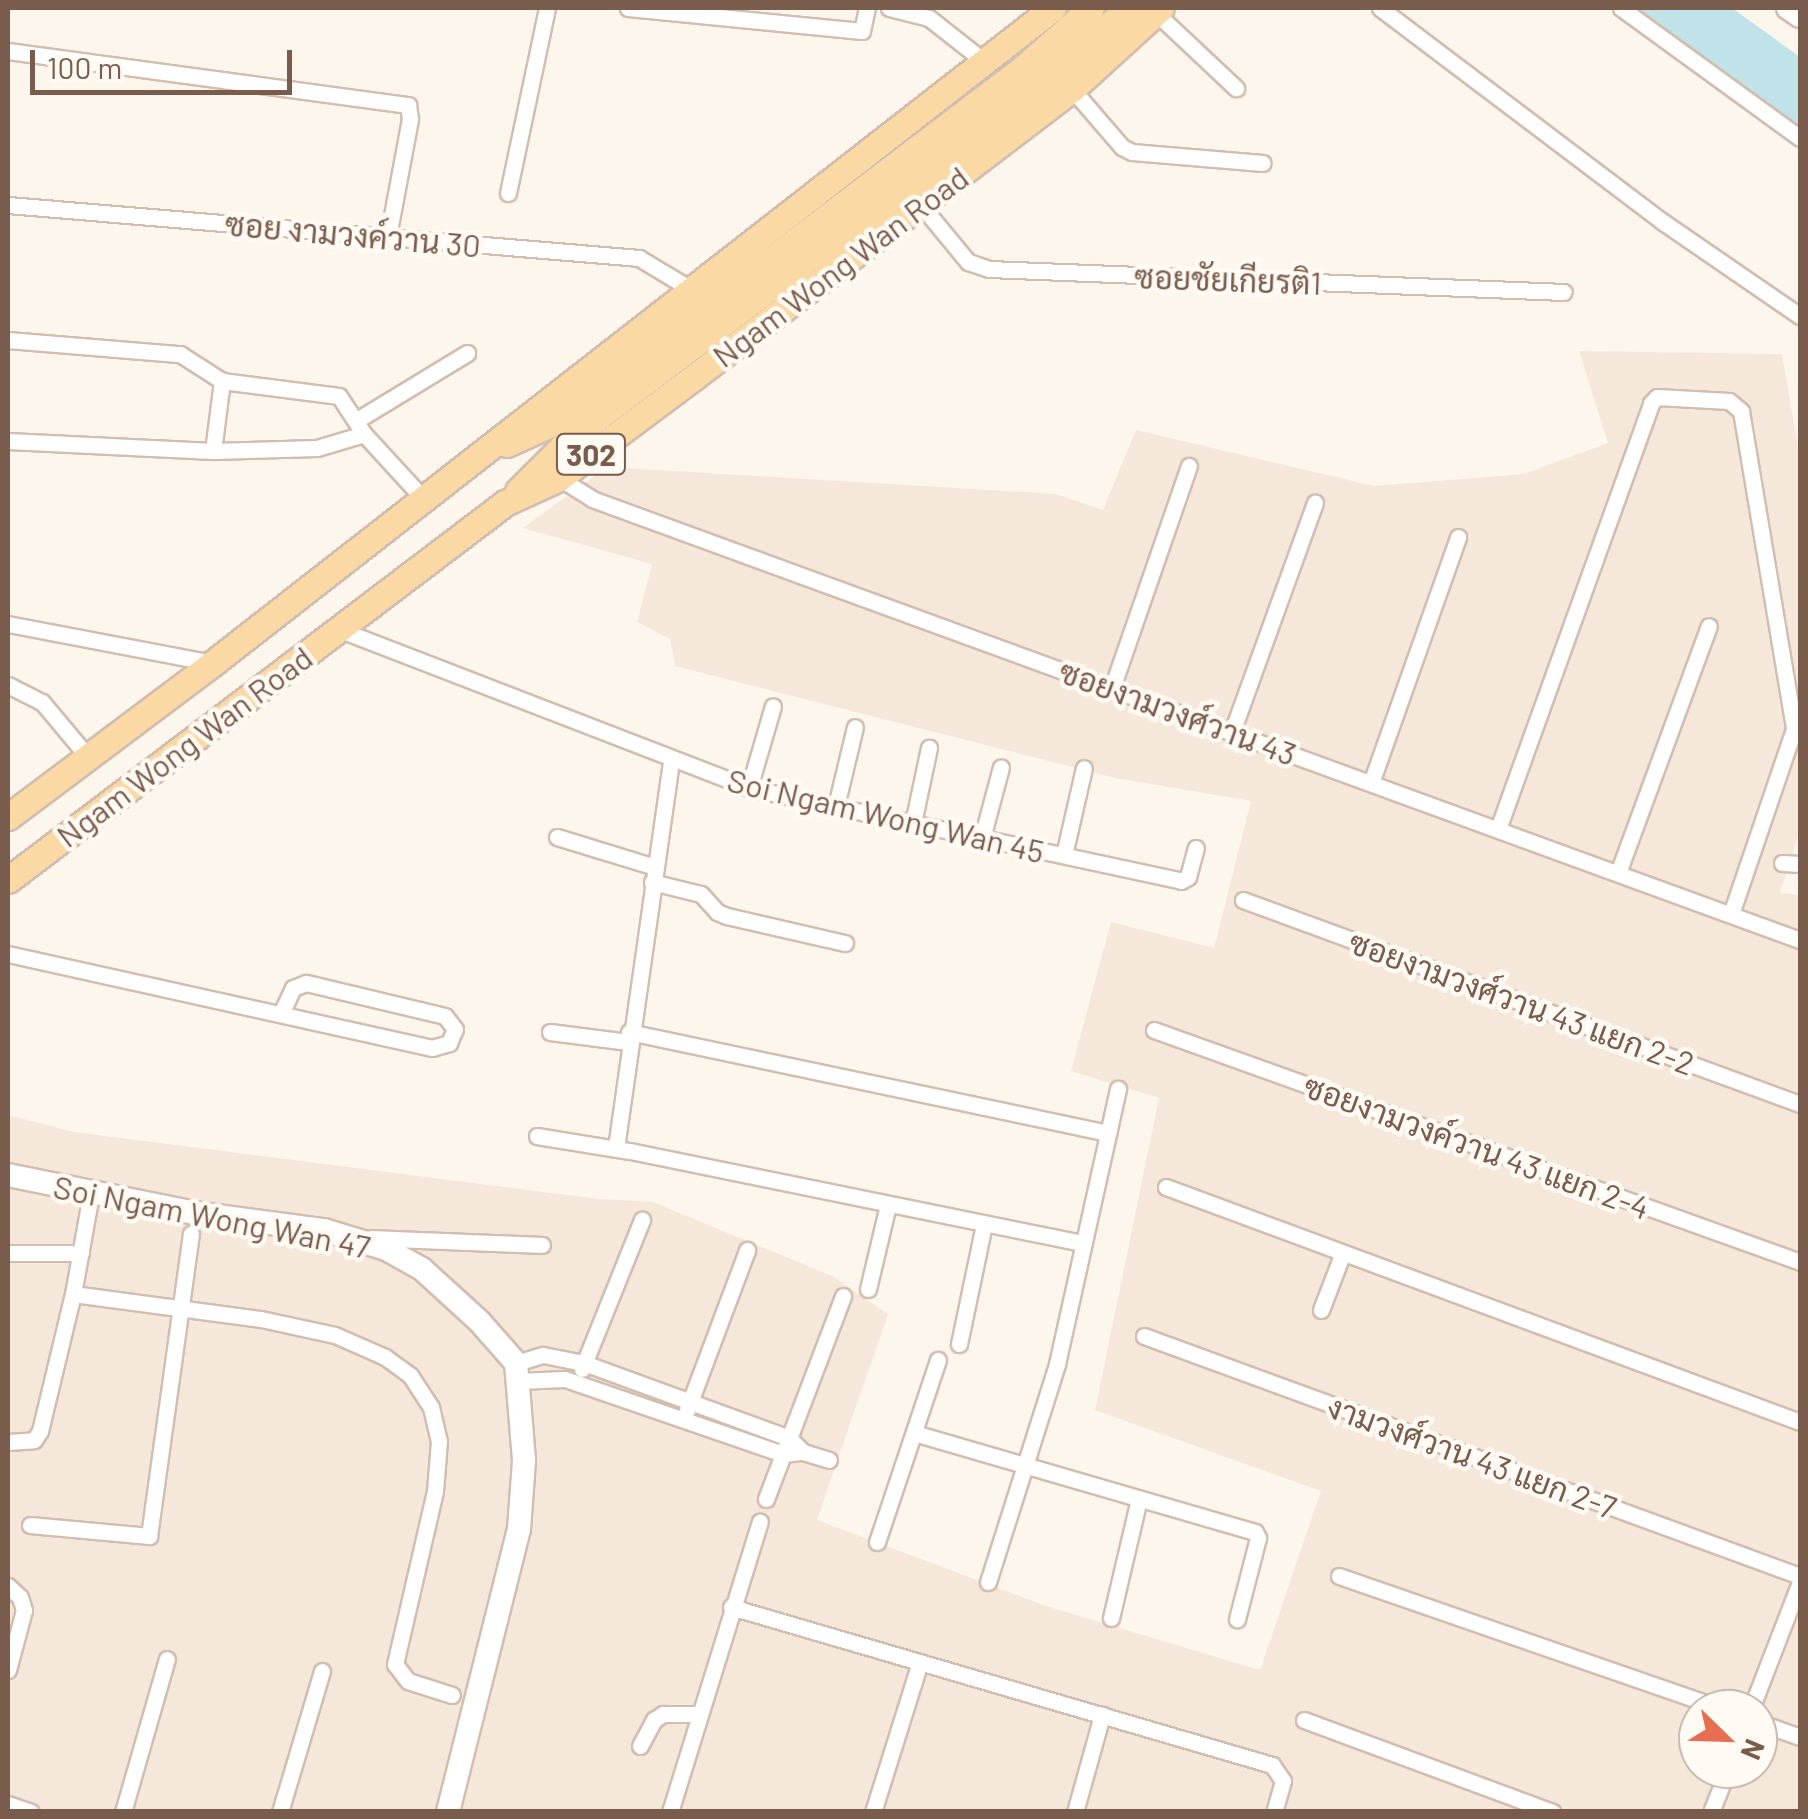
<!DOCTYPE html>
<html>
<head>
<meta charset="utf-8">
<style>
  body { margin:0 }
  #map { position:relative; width:1808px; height:1819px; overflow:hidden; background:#fdf6ec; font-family:Barlow,Sarabun,sans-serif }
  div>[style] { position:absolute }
  .residential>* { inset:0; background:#f5e8da }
  .water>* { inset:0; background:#bfe3e8 }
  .roads { filter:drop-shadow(2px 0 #d1beb0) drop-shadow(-2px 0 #d1beb0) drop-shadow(0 2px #d1beb0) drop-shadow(0 -2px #d1beb0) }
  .street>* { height:15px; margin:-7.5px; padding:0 7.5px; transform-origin:7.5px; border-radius:7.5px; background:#fff }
  .secondary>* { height:22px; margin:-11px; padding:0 11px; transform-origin:11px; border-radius:11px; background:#fff }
  .primary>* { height:25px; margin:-12.5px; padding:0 12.5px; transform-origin:12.5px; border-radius:12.5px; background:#fbd9a5 }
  span { translate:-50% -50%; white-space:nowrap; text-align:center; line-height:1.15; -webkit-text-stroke:9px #fffaf3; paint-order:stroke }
  .shield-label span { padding:2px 8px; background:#fffaf3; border:2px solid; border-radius:8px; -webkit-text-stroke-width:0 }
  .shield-label { font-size:30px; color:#7a5c4d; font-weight:700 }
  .street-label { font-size:32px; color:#7a5c4d }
  .frame { position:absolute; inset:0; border:10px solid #7a5c4d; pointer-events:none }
  .north { position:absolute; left:1678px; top:1689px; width:100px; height:100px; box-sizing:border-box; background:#fffaf3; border:2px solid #cabbb1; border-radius:50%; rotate:113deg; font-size:28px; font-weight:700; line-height:40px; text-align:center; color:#7a5c4d }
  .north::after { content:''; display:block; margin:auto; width:35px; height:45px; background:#e76f51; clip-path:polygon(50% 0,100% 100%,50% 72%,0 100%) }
  .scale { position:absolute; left:30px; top:50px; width:262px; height:45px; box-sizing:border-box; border:5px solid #7a5c4d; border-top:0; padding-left:12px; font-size:30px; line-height:35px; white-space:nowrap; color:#7a5c4d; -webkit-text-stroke:8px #fffaf3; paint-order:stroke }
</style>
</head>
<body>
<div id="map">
  <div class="residential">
    <div style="clip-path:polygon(evenodd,1579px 351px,1782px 354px,1800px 458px,1800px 830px,1780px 893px,1800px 895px,1800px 1811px,8px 1811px,8px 1115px,74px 1132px,599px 1199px,653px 1202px,832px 1276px,888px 1314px,817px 1520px,1046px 1606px,1260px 1670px,1321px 1491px,1095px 1410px,1159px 1098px,1071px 1071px,1111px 922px,1214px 948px,1251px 801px,1115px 778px,675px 666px,670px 639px,637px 622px,652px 564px,523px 528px,607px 467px,1056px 494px,1103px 510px,1136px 430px,1374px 486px,1524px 474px,1608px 443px,1579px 351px,1698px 1709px,1758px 1709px,1758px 1769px,1698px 1769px,1698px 1709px)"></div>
  </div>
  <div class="water">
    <div style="clip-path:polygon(1627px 8px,1732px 8px,1800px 57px,1800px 133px)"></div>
  </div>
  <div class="roads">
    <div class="street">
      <div style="left:628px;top:8px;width:235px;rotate:5.6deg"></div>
      <div style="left:862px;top:31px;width:24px;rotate:-78deg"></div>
      <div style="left:889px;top:8px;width:41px;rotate:14deg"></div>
      <div style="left:929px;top:18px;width:71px;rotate:38.2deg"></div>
      <div style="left:1380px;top:8px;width:355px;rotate:37.1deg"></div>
      <div style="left:1663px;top:222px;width:166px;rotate:34.5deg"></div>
      <div style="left:1621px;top:8px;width:221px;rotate:36deg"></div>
      <div style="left:1156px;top:13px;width:110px;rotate:43.2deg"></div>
      <div style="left:8px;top:51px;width:404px;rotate:7.7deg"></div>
      <div style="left:408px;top:105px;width:14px;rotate:82deg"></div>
      <div style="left:410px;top:119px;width:120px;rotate:100.6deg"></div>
      <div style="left:1072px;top:89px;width:77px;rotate:49.2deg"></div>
      <div style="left:1122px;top:147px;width:11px;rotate:27deg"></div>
      <div style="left:1132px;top:152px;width:131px;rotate:4.8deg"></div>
      <div style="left:508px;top:193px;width:189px;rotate:-78.1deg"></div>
      <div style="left:8px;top:205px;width:633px;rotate:4.8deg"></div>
      <div style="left:639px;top:258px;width:58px;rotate:31deg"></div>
      <div style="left:921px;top:205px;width:74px;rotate:50.5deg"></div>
      <div style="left:968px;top:262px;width:22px;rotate:18deg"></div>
      <div style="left:989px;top:269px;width:575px;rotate:2.29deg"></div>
      <div style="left:8px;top:340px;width:173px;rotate:4.7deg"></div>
      <div style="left:180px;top:354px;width:50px;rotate:32.7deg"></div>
      <div style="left:222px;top:381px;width:118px;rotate:7.3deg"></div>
      <div style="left:339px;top:396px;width:45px;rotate:56.7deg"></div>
      <div style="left:364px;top:434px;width:86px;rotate:47.4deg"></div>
      <div style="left:357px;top:420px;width:129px;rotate:-31.3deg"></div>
      <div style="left:8px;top:441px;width:205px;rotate:2.8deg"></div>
      <div style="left:213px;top:451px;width:104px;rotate:-1.7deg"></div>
      <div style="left:317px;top:448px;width:49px;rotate:-16.6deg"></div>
      <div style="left:213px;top:451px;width:71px;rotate:-82.7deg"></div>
      <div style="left:559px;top:478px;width:39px;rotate:32deg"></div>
      <div style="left:592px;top:499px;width:1286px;rotate:20.06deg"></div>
      <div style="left:8px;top:624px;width:209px;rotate:10.8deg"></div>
      <div style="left:338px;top:629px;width:441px;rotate:21.1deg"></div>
      <div style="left:749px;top:788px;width:442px;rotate:12.1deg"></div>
      <div style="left:1181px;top:881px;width:8px;rotate:-30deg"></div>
      <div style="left:1188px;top:877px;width:30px;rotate:-75deg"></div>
      <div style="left:8px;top:685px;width:38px;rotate:27deg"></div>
      <div style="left:42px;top:702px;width:72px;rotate:50.1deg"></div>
      <div style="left:1112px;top:688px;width:235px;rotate:-70.9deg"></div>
      <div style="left:1232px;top:732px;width:244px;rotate:-70.1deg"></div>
      <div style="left:1371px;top:783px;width:261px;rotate:-70.5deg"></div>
      <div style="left:749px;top:788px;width:85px;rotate:-73.7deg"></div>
      <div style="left:836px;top:806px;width:81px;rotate:-76.5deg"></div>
      <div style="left:913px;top:823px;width:77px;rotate:-78deg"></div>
      <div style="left:1498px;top:829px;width:453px;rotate:-70.2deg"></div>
      <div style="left:1651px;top:403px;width:8px;rotate:-45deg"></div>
      <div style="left:1657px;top:397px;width:72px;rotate:3.2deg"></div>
      <div style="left:1729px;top:401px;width:16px;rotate:40deg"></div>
      <div style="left:1741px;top:411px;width:322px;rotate:80.5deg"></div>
      <div style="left:1794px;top:729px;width:195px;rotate:108.8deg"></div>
      <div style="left:557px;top:837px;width:102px;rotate:17deg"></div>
      <div style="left:982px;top:838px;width:73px;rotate:-75deg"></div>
      <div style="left:1064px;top:855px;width:89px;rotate:-77.1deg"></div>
      <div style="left:1782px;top:863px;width:18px;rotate:3deg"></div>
      <div style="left:1618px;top:873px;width:263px;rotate:-69.8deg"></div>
      <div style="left:652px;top:882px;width:50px;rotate:13.8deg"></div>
      <div style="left:701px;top:894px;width:24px;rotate:48deg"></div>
      <div style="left:717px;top:912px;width:11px;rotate:22deg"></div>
      <div style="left:727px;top:916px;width:121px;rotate:12.9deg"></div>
      <div style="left:1243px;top:900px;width:593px;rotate:20.12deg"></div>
      <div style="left:8px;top:954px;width:434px;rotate:12.5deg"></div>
      <div style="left:432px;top:1048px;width:18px;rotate:-16deg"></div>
      <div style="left:449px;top:1043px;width:15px;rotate:-67deg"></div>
      <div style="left:455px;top:1029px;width:16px;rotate:-128deg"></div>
      <div style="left:445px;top:1016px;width:143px;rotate:-166.6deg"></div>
      <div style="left:306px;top:983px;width:14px;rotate:159deg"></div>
      <div style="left:293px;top:988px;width:29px;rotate:115deg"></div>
      <div style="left:1154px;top:1030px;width:686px;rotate:19.75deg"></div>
      <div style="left:550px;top:1032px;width:79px;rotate:7.3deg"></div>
      <div style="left:629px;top:1032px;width:490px;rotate:11.9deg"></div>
      <div style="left:537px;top:1136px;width:94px;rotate:9.2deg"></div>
      <div style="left:630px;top:1151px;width:463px;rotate:11.5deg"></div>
      <div style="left:616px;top:1148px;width:392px;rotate:-81.9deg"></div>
      <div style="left:1166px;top:1187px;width:676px;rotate:20.34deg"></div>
      <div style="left:371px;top:1238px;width:171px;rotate:2.3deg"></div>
      <div style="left:8px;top:1253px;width:73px"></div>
      <div style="left:868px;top:1289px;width:86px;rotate:-76.6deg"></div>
      <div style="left:73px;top:1294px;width:102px;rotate:-79.8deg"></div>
      <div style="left:1321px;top:1310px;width:59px;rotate:-69.1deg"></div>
      <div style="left:1144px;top:1336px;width:699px;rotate:20.1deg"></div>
      <div style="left:959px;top:1344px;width:123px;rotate:-78.2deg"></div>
      <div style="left:516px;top:1363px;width:28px;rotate:-17deg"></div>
      <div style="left:543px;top:1355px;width:42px;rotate:11deg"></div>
      <div style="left:584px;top:1363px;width:218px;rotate:20.1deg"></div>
      <div style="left:789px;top:1438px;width:20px;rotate:45deg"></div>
      <div style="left:582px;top:1369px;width:161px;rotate:-68.1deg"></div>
      <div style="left:518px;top:1381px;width:47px;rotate:-2.4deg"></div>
      <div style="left:565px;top:1379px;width:231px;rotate:19deg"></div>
      <div style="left:783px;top:1454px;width:20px;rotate:-6deg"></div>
      <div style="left:803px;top:1452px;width:27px;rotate:17deg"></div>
      <div style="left:687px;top:1410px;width:171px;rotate:-69.4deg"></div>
      <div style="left:914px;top:1433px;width:355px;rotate:16.2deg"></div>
      <div style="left:1255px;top:1532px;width:7px;rotate:63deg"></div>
      <div style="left:1258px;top:1538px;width:84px;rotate:104.5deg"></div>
      <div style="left:8px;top:1442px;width:26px;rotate:-4deg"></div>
      <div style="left:34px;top:1440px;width:11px;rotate:-56deg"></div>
      <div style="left:40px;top:1431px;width:141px;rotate:-76.5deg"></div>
      <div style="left:73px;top:1294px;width:190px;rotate:7.6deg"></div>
      <div style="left:261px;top:1319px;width:76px;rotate:12.2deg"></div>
      <div style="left:335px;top:1335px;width:55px;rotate:23.7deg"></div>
      <div style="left:385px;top:1357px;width:31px;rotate:36deg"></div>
      <div style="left:410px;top:1375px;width:38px;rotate:57deg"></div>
      <div style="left:431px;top:1407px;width:35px;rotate:77deg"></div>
      <div style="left:439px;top:1441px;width:50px;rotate:94.6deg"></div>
      <div style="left:435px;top:1491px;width:178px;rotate:103deg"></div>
      <div style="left:395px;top:1664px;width:21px;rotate:53deg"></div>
      <div style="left:408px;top:1681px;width:46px;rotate:17.7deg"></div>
      <div style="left:766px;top:1499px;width:217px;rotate:-69.2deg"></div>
      <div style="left:30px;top:1525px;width:120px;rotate:5.3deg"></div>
      <div style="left:149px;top:1536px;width:305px;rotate:-82.1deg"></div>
      <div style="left:877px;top:1542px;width:192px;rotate:-71.5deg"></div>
      <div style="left:1339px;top:1576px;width:405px;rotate:19.1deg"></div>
      <div style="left:988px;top:1582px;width:229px;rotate:-72.4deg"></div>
      <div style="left:1057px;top:1364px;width:282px;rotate:-77.5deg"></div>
      <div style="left:8px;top:1586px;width:16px;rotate:43deg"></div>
      <div style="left:20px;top:1597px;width:14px;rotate:73deg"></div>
      <div style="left:24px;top:1610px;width:62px;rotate:104.9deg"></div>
      <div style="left:731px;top:1607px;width:564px;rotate:16.28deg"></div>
      <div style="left:1272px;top:1765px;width:19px;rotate:55deg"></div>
      <div style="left:1283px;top:1781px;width:32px;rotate:106deg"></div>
      <div style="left:1111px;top:1618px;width:122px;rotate:-76.8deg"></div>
      <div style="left:1751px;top:1709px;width:136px;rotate:-68.9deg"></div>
      <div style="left:1304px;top:1720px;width:265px;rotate:20.3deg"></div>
      <div style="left:1758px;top:1722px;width:45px;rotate:19.7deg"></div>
      <div style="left:640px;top:1746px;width:30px;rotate:-62deg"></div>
      <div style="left:654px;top:1720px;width:11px;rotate:-34deg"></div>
      <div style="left:663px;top:1714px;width:35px"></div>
      <div style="left:8px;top:1804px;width:24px;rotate:19deg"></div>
      <div style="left:123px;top:1812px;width:159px;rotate:-74deg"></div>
      <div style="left:280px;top:1812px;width:147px;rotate:-73.4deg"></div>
      <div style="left:670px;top:1812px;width:304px;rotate:-72.8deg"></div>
      <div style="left:873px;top:1812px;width:154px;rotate:-72.6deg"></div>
      <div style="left:1075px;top:1812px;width:101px;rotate:-74.4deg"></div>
      <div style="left:1711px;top:1812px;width:46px;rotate:-68.4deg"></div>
    </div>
    <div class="secondary">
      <div style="left:1788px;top:8px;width:14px;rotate:34deg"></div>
      <div style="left:8px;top:1175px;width:190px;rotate:11.5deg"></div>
      <div style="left:194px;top:1213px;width:131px;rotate:7.5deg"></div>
      <div style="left:324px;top:1230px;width:65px;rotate:17deg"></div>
      <div style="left:386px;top:1249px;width:41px;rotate:29.1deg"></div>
      <div style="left:422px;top:1269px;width:77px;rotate:42.4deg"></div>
      <div style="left:479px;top:1321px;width:56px;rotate:48.6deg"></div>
      <div style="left:516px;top:1363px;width:98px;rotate:85.3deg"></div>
      <div style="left:524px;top:1461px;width:68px;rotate:94.2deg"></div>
      <div style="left:519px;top:1529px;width:292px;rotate:104.1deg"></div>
    </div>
    <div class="primary">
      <div style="left:507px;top:444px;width:53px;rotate:-24.6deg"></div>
      <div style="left:555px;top:422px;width:112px;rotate:-36.7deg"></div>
      <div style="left:645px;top:355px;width:476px;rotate:-37.2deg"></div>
      <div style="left:1024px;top:67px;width:89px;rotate:-41.4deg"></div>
      <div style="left:518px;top:491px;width:78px;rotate:-45deg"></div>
      <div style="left:573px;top:436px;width:585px;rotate:-37.01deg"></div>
      <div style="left:1040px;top:84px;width:117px;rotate:-40.5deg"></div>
      <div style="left:8px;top:817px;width:256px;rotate:-36.9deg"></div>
      <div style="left:213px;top:663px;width:1065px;rotate:-37.95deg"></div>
      <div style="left:8px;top:880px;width:624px;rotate:-37.18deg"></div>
      <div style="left:505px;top:503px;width:60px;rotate:-24.8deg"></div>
      <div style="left:559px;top:478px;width:169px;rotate:-36.8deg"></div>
      <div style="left:694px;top:377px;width:475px;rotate:-37.3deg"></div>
      <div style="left:1072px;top:89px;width:120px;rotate:-42.3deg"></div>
    </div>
  </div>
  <div class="shield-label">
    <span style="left:591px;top:454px">302</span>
  </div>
  <div class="street-label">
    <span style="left:353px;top:234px;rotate:5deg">ซอย งามวงค์วาน 30</span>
    <span style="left:840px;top:266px;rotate:-37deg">Ngam Wong Wan Road</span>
    <span style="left:1228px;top:279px;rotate:2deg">ซอยชัยเกียรติ1</span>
    <span style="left:1178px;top:712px;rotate:20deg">ซอยงามวงศ์วาน 43</span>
    <span style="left:184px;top:746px;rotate:-37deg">Ngam Wong Wan Road</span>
    <span style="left:886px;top:815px;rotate:13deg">Soi Ngam Wong Wan 45</span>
    <span style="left:1522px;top:1002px;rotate:20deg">ซอยงามวงศ์วาน 43 แยก 2-2</span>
    <span style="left:1477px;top:1146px;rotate:20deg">ซอยงามวงค์วาน 43 แยก 2-4</span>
    <span style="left:212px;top:1216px;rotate:11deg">Soi Ngam Wong Wan 47</span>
    <span style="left:1472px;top:1456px;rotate:20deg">งามวงศ์วาน 43 แยก 2-7</span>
  </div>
  <div class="frame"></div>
  <div class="north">N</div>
  <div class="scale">100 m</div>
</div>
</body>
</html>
